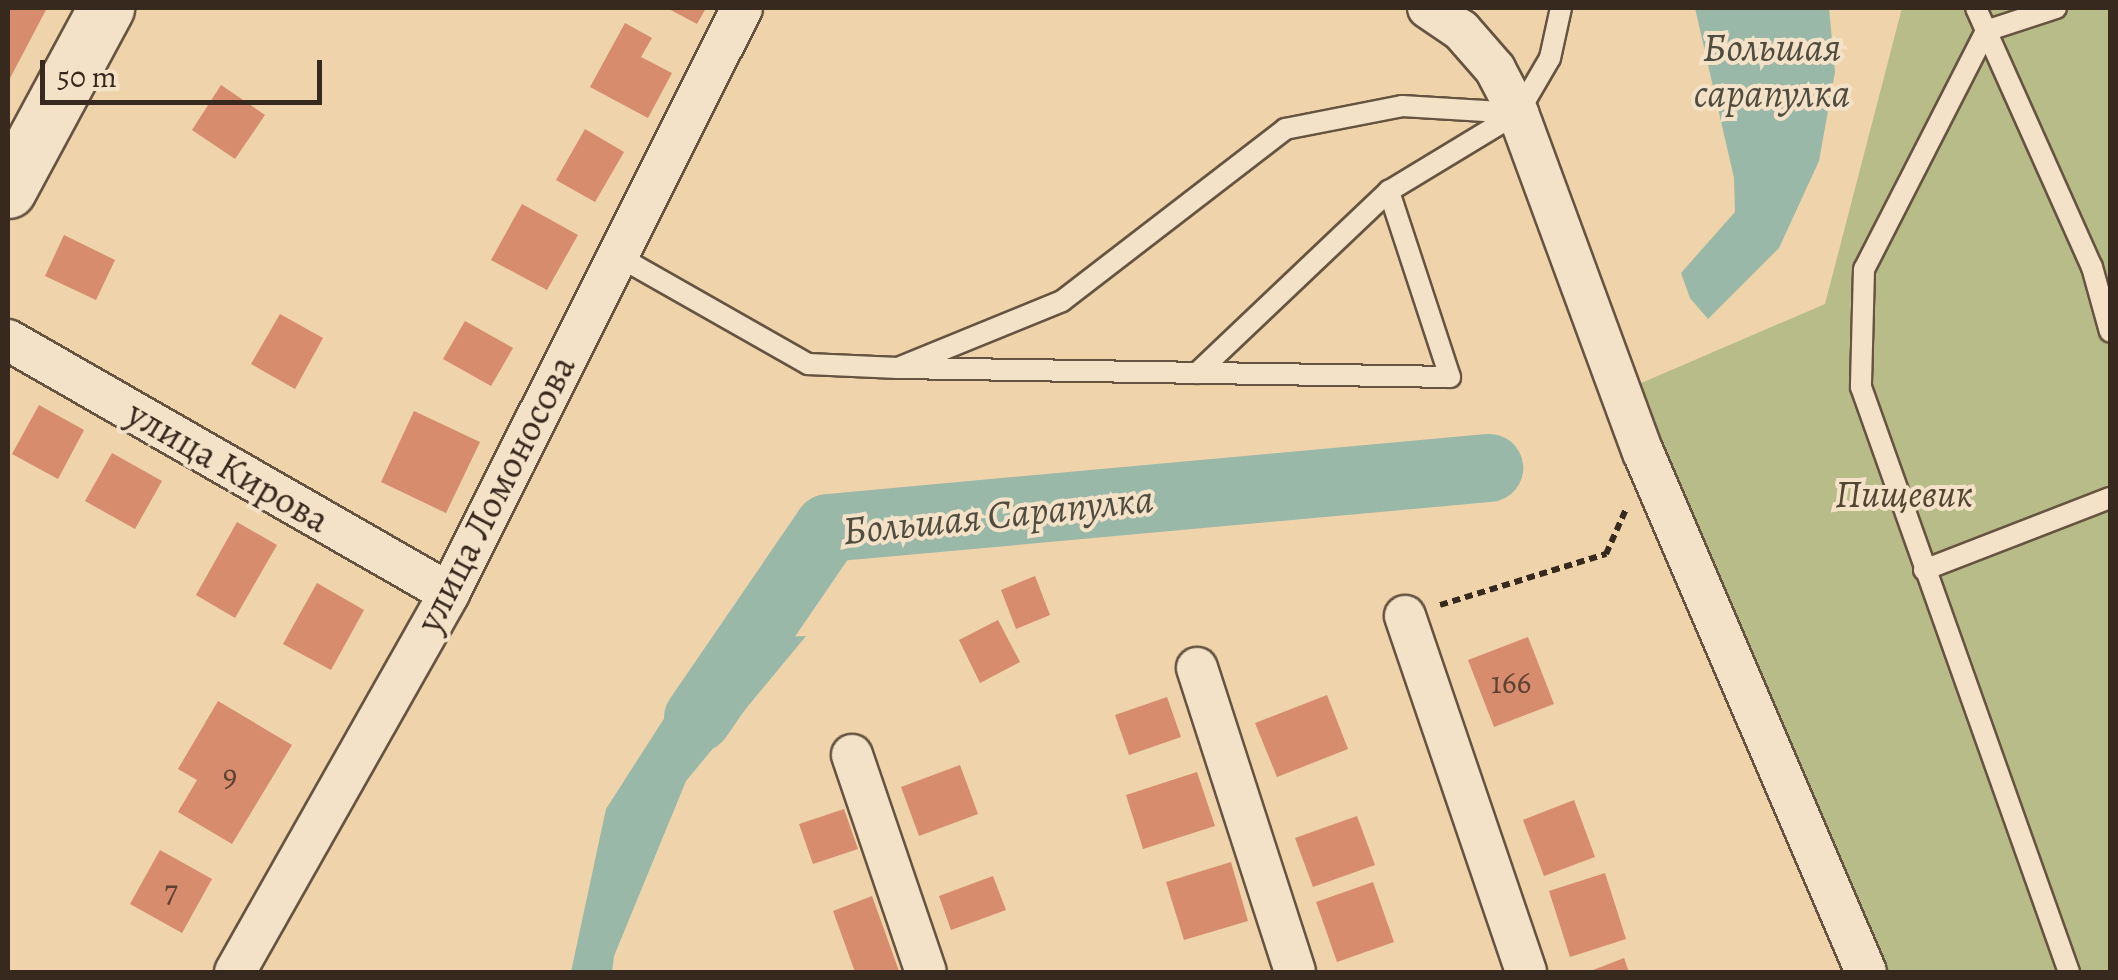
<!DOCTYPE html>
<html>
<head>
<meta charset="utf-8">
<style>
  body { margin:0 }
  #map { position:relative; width:2118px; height:980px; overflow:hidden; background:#eed3ab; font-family:Alegreya,serif }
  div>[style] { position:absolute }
  .green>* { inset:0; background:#b8bc89 }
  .water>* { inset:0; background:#99b8a7 }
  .river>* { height:68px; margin:-34px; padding:0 34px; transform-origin:34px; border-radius:34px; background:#99b8a7 }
  .building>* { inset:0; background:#d68c6d }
  .path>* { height:6px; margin-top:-3px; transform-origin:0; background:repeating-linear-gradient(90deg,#38291e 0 8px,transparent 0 13px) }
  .roads { filter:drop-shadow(2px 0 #665441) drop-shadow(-2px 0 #665441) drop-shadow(0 2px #665441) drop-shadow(0 -2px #665441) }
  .lane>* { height:20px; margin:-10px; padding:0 10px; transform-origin:10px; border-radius:10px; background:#f4e2c8 }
  .street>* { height:40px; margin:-20px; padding:0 20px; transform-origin:20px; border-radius:20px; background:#f4e2c8 }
  .secondary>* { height:55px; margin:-27.5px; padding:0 27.5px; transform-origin:27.5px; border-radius:27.5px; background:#f4e2c8 }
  span { translate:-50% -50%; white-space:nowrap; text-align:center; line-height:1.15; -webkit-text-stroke:8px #f4e2c8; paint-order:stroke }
  .number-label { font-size:32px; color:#604232 }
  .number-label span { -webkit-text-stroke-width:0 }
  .street-label { font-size:38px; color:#38291e }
  .park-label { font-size:38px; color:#524633; font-style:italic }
  .water-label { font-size:40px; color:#504d40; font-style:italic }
  .frame { position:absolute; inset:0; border:10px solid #38291e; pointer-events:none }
  .scale { position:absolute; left:40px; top:60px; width:282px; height:45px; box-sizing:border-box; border:5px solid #38291e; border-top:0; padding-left:12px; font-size:30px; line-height:35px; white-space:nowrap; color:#38291e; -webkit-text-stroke:8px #f4e2c8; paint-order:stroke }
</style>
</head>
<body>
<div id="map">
  <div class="green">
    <div style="clip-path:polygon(1902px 8px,2110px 8px,2110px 972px,1874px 972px,1639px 384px,1825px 304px)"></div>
  </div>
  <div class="water">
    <div style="clip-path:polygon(1695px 8px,1829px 8px,1835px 72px,1819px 161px,1779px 248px,1708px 319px,1690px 298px,1681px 273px,1735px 212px,1734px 178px)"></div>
    <div style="clip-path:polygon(806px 636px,686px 781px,614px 956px,612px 972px,571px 972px,606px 809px,685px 686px,755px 638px)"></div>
  </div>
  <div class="river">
    <div style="left:698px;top:718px;width:230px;rotate:-55.6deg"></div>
    <div style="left:828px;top:528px;width:664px;rotate:-5.19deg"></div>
  </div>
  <div class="building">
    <div style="clip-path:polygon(8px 8px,47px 8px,8px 82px)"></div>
    <div style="clip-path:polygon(667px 8px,706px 8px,697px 24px)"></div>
    <div style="clip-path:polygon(625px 23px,652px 38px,641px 57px,672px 73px,648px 118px,590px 87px)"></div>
    <div style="clip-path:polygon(221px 85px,265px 115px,235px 159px,192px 130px)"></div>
    <div style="clip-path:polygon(585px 129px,624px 152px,595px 202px,556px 180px)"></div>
    <div style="clip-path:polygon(522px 204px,578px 235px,547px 290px,491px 260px)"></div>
    <div style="clip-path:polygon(64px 235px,115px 260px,96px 300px,45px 276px)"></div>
    <div style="clip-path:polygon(280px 314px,323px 338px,295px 389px,251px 364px)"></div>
    <div style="clip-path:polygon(465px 321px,513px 348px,491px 386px,443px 359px)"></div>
    <div style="clip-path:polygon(39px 405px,84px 430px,58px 479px,12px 454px)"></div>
    <div style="clip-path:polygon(414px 411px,480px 442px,446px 513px,381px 482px)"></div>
    <div style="clip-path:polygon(112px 453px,162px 481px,135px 529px,85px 501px)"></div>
    <div style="clip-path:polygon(237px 522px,277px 545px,235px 618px,196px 595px)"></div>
    <div style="clip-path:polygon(1035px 576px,1050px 615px,1016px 629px,1001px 590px)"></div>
    <div style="clip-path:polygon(317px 583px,364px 610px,331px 670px,283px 644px)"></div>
    <div style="clip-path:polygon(998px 620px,1020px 662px,980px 683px,959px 640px)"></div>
    <div style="clip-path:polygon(1528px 637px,1554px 704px,1494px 727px,1468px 660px)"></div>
    <div style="clip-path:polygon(1327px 695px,1348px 749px,1277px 777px,1255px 723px)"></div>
    <div style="clip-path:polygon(1167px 697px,1181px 737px,1129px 755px,1115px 715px)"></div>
    <div style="clip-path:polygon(218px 701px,292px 745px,232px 844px,178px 812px,197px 780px,178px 769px)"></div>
    <div style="clip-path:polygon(960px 765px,978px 814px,919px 836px,901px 787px)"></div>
    <div style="clip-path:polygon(1197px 772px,1215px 826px,1143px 849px,1126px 795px)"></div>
    <div style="clip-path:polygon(1574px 800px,1595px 857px,1544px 876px,1523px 820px)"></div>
    <div style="clip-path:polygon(844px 809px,858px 849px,813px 864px,799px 824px)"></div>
    <div style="clip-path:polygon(1357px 816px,1375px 865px,1313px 887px,1295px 838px)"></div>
    <div style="clip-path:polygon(160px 850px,212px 879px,182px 933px,130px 904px)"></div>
    <div style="clip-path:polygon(1231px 862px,1248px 921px,1184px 940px,1166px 882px)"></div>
    <div style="clip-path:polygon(1605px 873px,1626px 939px,1570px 957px,1549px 891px)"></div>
    <div style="clip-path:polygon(993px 876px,1006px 910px,951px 930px,939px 896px)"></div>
    <div style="clip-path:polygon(1373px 882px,1394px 942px,1337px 962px,1316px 902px)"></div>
    <div style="clip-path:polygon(872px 896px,899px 971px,894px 972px,855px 972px,833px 911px)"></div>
    <div style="clip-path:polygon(1624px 958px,1629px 972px,1588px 972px)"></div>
  </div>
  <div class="path">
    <div style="left:1440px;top:605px;width:174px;rotate:-17.1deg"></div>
    <div style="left:1606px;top:554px;width:49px;rotate:-66deg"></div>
  </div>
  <div class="roads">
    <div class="lane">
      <div style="left:1976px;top:8px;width:284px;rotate:65.9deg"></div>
      <div style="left:2092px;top:267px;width:67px;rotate:74.5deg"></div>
      <div style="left:2056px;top:8px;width:74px;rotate:161.8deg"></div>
      <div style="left:1986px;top:31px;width:267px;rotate:117.1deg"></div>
      <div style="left:1864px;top:269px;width:118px;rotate:91.5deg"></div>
      <div style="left:1861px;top:387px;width:621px;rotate:70.43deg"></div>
      <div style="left:616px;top:255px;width:221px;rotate:29.6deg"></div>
      <div style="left:808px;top:364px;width:90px;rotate:2.5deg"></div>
      <div style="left:898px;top:368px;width:177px;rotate:-22.2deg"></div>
      <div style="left:1062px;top:301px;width:282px;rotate:-37.6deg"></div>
      <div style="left:1285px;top:129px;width:119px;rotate:-11.1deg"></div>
      <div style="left:1402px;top:106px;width:116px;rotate:3.5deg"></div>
      <div style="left:898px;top:368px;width:552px;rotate:0.93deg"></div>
      <div style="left:1450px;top:377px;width:196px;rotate:-108.2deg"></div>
      <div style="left:1389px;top:191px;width:151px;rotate:-31.2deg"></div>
      <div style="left:1518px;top:113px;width:64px;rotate:-59.8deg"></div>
      <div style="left:1550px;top:58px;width:51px;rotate:-77.6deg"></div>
      <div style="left:1197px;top:373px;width:265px;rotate:-43.5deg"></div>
      <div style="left:1924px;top:570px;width:199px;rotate:-21.2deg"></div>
    </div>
    <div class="street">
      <div style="left:1428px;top:8px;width:40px;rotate:34deg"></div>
      <div style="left:1461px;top:30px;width:52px;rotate:48.9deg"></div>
      <div style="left:1495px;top:69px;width:50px;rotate:62.4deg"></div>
      <div style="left:1518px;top:113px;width:361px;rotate:69.8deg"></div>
      <div style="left:1643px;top:452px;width:566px;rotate:66.79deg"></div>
      <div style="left:8px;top:340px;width:508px;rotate:29.84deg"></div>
      <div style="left:1405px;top:616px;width:376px;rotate:71.2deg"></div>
      <div style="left:1197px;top:668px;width:319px;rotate:72.1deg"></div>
      <div style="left:852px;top:755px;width:229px;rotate:71.2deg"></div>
      <div style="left:235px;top:972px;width:435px;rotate:-60.5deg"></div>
      <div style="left:449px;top:593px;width:654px;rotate:-63.4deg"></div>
    </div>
    <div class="secondary">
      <div style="left:8px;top:190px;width:207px;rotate:-61.7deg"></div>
    </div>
  </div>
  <div class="number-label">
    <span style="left:1511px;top:682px">166</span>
    <span style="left:230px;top:775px">9</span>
    <span style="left:171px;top:891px">7</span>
  </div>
  <div class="street-label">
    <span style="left:228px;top:467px;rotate:30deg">улица Кирова</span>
    <span style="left:496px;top:494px;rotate:-63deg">улица Ломоносова</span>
  </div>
  <div class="park-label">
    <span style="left:1904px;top:495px">Пищевик</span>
  </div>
  <div class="water-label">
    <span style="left:1772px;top:71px">Большая<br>сарапулка</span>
    <span style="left:998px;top:515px;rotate:-6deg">Большая Сарапулка</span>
  </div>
  <div class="frame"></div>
  <div class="scale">50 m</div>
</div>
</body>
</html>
